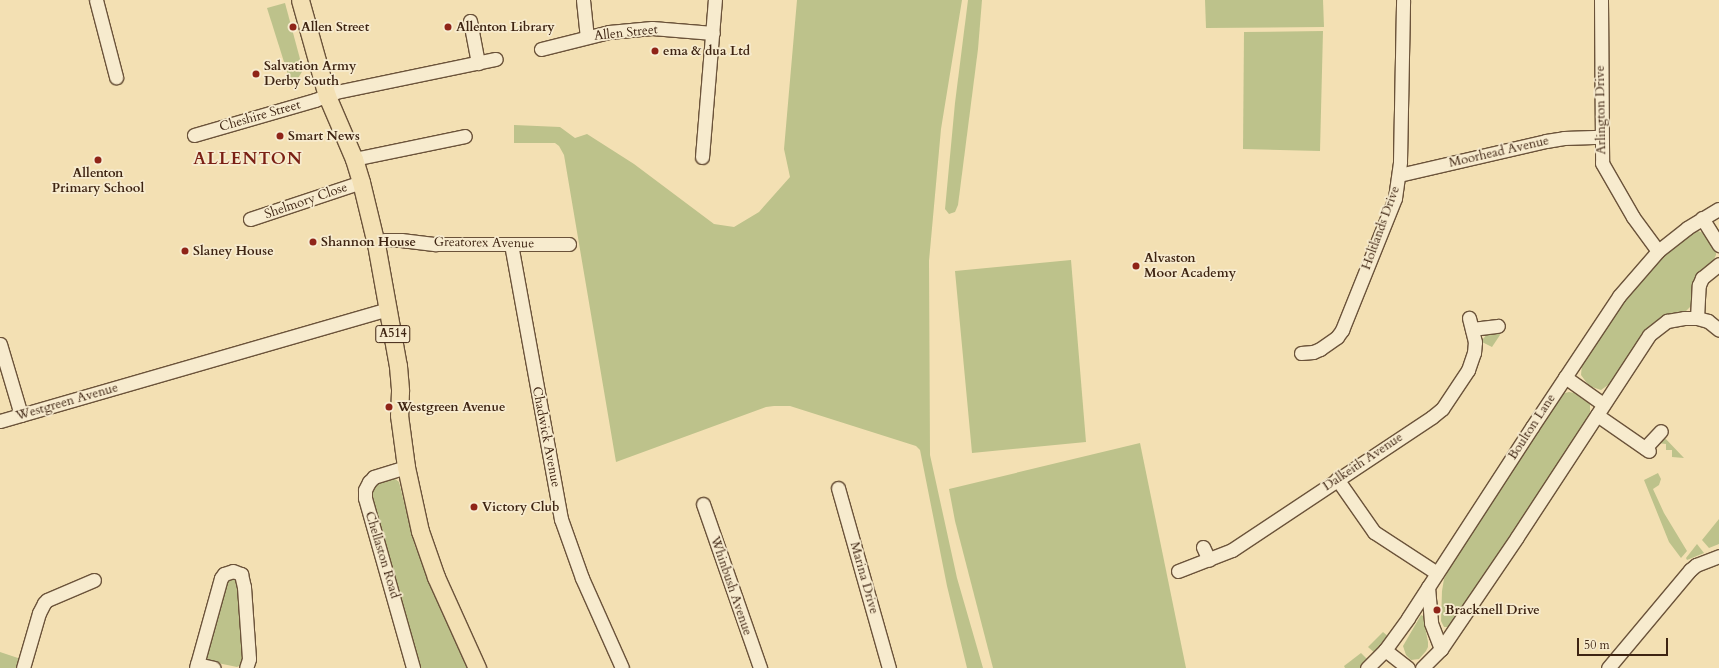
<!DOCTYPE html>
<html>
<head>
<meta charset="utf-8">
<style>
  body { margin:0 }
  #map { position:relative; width:1719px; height:668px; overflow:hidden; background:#f3e0b3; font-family:Cardo,serif }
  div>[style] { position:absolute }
  .green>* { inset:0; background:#bdc28b }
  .roads { filter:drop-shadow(1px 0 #6b533a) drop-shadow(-1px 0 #6b533a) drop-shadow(0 1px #6b533a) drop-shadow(0 -1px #6b533a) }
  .minor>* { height:13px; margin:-6.5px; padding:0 6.5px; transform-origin:6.5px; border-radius:6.5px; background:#f7ebce }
  .major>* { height:17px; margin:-8.5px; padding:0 8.5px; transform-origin:8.5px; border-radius:8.5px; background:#f3e0b3 }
  .dots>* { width:11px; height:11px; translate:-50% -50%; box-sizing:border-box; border:2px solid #f7ebce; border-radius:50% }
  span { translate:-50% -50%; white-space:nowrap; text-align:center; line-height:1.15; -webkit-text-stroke:3.5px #f7ebce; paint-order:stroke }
  .shield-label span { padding:1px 3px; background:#f7ebce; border:1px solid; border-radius:3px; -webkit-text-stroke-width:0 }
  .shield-label { font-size:12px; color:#3e2412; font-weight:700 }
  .poi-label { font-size:13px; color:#3e2412; font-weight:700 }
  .left { translate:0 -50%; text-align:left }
  .street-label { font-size:13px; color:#3e2412 }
  .district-label { font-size:17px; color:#7a1f14; font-weight:700; letter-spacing:1px }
  .scale { position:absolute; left:1577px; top:638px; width:91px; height:18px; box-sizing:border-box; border:2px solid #3e2412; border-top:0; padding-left:5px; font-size:12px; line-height:14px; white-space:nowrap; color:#3e2412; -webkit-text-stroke:3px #f7ebce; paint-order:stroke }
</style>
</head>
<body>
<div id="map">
  <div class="green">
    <div style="clip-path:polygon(797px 0,962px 0,941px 129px,929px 261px,930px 455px,957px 578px,983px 668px,967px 668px,947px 586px,920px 450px,916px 446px,790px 406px,774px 406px,766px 407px,616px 462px,564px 155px,559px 146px,555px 143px,514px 143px,514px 125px,560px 127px,575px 138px,587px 134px,634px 164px,714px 224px,734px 227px,759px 212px,790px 177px,784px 149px)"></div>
    <div style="clip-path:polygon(968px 0,982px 0,978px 49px,958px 205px,955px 212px,949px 214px,945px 209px,955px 103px)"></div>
    <div style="clip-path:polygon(1205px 0,1323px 0,1324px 27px,1206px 28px)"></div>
    <div style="clip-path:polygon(285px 3px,303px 70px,294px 85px,290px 81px,267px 8px)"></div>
    <div style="clip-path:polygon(1323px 31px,1320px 151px,1243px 149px,1244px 32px)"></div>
    <div style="clip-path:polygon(1698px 231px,1707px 234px,1716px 250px,1716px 255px,1692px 305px,1685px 312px,1673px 315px,1610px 386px,1608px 385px,1601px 390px,1589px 386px,1581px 375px,1582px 364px,1627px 297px,1665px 255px,1685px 238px)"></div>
    <div style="clip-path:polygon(1071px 260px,1086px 442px,972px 453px,955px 271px)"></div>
    <div style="clip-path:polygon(1498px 331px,1500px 335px,1492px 347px,1482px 342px,1483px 339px,1488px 333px)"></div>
    <div style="clip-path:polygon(1569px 392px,1574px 393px,1590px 404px,1590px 412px,1587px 421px,1497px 558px,1448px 627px,1444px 627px,1441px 621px,1442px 591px,1444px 579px,1456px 555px,1561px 394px)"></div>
    <div style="clip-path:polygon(1663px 436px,1684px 458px,1672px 457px,1672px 450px,1666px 450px,1666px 444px,1658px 443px)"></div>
    <div style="clip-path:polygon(1140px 443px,1186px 668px,993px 668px,955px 521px,949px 489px)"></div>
    <div style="clip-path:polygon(1658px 473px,1661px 479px,1659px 485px,1653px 489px,1664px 513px,1687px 551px,1681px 558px,1669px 542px,1644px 480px)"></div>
    <div style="clip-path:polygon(388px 477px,394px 478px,399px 482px,415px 546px,456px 640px,467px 668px,420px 668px,370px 505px,371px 488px,376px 482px)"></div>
    <div style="clip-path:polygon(1719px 519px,1719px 544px,1709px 548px,1702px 540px)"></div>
    <div style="clip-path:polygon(1697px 544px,1704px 553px,1687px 560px,1686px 558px)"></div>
    <div style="clip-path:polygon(229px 576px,239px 579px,244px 657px,241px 665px,237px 667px,208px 661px,205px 658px,223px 585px)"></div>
    <div style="clip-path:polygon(1421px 615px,1423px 616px,1428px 642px,1428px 647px,1426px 651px,1419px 659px,1411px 660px,1406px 655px,1403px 646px)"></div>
    <div style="clip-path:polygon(1383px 632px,1390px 638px,1376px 654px,1368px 647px)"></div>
    <div style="clip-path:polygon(0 652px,21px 659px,18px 668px,0 668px)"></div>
    <div style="clip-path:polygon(1361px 653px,1369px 661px,1362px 668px,1345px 668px,1344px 666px)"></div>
  </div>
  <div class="roads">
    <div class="minor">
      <div style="left:96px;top:0;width:80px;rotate:75.4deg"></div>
      <div style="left:583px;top:0;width:37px;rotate:84deg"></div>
      <div style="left:1601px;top:0;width:163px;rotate:89.6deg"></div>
      <div style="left:1602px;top:163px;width:62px;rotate:60.1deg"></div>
      <div style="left:1633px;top:217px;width:42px;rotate:53.7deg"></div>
      <div style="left:470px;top:21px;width:43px;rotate:79.2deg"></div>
      <div style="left:541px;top:49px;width:70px;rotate:-14deg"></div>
      <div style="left:609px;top:32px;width:43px;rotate:-5.3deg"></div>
      <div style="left:652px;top:28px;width:61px;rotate:4.7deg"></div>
      <div style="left:194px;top:135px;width:126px;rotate:-16.1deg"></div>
      <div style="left:315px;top:100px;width:22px;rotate:-21deg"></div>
      <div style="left:336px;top:92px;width:163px;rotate:-11.7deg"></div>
      <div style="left:702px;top:157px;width:158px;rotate:-85.3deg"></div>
      <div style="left:354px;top:159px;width:113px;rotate:-11.7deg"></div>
      <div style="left:1399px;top:175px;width:151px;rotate:-13deg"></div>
      <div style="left:1546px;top:141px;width:18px;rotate:-9deg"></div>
      <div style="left:1564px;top:138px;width:37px;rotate:-2deg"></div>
      <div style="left:1702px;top:218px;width:32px;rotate:58deg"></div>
      <div style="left:250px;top:219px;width:117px;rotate:-18.4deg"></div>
      <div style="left:376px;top:244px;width:10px;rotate:-24deg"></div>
      <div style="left:385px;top:240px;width:16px"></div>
      <div style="left:401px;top:240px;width:35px;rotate:7deg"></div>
      <div style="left:436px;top:244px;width:133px"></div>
      <div style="left:511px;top:244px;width:280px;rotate:79.7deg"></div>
      <div style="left:561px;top:519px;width:63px;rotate:70.4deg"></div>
      <div style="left:582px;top:578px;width:98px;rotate:66deg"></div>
      <div style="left:1697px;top:318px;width:11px;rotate:15deg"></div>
      <div style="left:1708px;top:321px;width:14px;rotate:39deg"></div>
      <div style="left:1472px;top:329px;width:26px;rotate:-7deg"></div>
      <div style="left:0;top:344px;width:74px;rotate:73.5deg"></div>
      <div style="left:1301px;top:353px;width:12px;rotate:-5deg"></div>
      <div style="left:1313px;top:352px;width:8px;rotate:-23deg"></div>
      <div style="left:1320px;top:349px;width:21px;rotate:-35deg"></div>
      <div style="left:1337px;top:337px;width:9px;rotate:-54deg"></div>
      <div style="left:1342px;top:330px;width:142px;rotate:-68.1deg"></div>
      <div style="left:1395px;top:198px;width:37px;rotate:-82deg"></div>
      <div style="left:1400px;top:161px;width:161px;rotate:-88.9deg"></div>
      <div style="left:1565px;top:377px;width:47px;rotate:35.4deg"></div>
      <div style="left:1597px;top:415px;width:63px;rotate:34.7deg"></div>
      <div style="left:0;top:421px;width:404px;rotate:-16.1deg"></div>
      <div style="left:1645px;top:448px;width:23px;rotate:-47deg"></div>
      <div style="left:406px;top:467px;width:34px;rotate:163deg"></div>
      <div style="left:374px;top:477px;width:7px;rotate:135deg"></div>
      <div style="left:369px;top:482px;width:9px;rotate:117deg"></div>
      <div style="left:365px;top:490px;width:8px;rotate:90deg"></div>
      <div style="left:365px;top:498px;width:177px;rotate:74.2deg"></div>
      <div style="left:1337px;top:479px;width:65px;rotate:55.1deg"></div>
      <div style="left:1374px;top:532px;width:75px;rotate:33.1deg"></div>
      <div style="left:838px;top:488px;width:187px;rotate:74.2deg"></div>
      <div style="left:703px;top:504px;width:174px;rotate:70.8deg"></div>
      <div style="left:1203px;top:547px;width:14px;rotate:65deg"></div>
      <div style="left:1178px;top:571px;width:58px;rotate:-21.3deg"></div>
      <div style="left:1232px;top:550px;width:240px;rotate:-33.6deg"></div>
      <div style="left:1432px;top:417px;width:13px;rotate:-39deg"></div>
      <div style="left:1442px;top:409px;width:47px;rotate:-56.3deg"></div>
      <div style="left:1468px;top:370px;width:18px;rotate:-71deg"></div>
      <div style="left:1474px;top:353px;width:11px;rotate:-85deg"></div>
      <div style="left:1475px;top:342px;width:25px;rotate:-104deg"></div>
      <div style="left:1428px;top:587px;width:36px;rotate:85deg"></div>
      <div style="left:1431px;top:623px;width:28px;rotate:69deg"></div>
      <div style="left:1385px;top:650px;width:29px;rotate:38deg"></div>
      <div style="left:197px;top:664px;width:17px;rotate:13deg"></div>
      <div style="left:23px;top:668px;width:57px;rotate:-73.8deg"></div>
      <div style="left:39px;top:613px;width:11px;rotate:-63deg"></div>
      <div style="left:44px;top:603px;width:4px;rotate:-45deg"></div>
      <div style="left:47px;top:600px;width:51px;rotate:-23.1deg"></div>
      <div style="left:196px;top:668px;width:93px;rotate:-74.5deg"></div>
      <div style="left:221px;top:578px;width:5px;rotate:-53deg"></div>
      <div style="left:224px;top:574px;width:9px;rotate:-18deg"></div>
      <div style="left:233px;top:571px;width:9px;rotate:21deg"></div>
      <div style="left:241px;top:574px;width:13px;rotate:77deg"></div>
      <div style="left:244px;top:587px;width:72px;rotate:86deg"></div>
      <div style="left:249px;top:659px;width:9px;rotate:108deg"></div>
      <div style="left:1367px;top:668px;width:25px;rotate:-45deg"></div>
      <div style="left:1385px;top:650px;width:39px;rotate:-54deg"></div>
      <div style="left:1408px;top:618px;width:228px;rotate:-57deg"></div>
      <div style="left:1532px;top:427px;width:157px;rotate:-56.4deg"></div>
      <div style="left:1619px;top:296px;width:60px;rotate:-49.1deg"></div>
      <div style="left:1658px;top:251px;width:37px;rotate:-38deg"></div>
      <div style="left:1687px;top:228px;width:37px;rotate:-31deg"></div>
      <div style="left:1422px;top:668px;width:27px;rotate:-45deg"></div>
      <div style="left:1441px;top:649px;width:135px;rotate:-55.8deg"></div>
      <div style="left:1517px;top:537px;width:241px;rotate:-56.8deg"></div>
      <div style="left:1649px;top:335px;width:23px;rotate:-38deg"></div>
      <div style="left:1667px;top:321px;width:17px;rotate:-10deg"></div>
      <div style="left:1684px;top:318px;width:13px"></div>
      <div style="left:1697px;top:318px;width:33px;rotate:-87deg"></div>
      <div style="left:1699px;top:285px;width:8px;rotate:-67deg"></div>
      <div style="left:1702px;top:278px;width:22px;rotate:-39deg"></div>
      <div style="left:1608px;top:668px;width:128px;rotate:-50.1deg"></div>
      <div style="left:1690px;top:570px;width:8px;rotate:-40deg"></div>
      <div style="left:1696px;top:565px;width:25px;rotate:-21deg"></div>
    </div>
    <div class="major">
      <div style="left:300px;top:0;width:100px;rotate:74.3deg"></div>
      <div style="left:327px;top:96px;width:69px;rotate:66.8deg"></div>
      <div style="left:354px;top:159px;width:24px;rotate:73deg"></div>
      <div style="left:361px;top:182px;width:64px;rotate:76.4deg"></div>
      <div style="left:376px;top:244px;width:124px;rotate:79.8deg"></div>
      <div style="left:398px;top:366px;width:25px;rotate:85deg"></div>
      <div style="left:400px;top:391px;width:24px;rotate:92deg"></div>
      <div style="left:399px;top:415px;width:52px;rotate:82.3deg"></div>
      <div style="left:406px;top:467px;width:66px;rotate:77.7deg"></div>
      <div style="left:420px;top:531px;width:49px;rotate:70.8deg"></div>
      <div style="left:436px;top:577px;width:100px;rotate:65.7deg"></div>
    </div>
  </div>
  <div class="dots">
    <div style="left:293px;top:27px;background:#8f2418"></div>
    <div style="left:448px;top:27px;background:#8f2418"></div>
    <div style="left:655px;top:51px;background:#8f2418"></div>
    <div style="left:256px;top:74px;background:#8f2418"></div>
    <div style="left:280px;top:136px;background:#8f2418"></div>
    <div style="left:98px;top:160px;background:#8f2418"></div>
    <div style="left:313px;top:242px;background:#8f2418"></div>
    <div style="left:185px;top:251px;background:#8f2418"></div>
    <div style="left:1136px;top:266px;background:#8f2418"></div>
    <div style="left:389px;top:407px;background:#8f2418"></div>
    <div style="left:474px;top:507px;background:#8f2418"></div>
    <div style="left:1437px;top:610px;background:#8f2418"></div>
  </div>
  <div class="shield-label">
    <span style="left:393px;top:334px">A514</span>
  </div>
  <div class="poi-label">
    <span class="left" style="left:301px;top:27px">Allen Street</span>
    <span class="left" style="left:456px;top:27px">Allenton Library</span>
    <span class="left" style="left:663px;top:51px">ema &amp; dua Ltd</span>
    <span class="left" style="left:264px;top:74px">Salvation Army<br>Derby South</span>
    <span class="left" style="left:288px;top:136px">Smart News</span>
    <span style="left:98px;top:181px">Allenton<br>Primary School</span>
    <span class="left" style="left:321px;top:242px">Shannon House</span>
    <span class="left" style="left:193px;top:251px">Slaney House</span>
    <span class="left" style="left:1144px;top:266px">Alvaston<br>Moor Academy</span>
    <span class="left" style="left:397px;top:407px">Westgreen Avenue</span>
    <span class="left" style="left:482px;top:507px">Victory Club</span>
    <span class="left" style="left:1445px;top:610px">Bracknell Drive</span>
  </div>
  <div class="street-label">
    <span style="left:626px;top:33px;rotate:-6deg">Allen Street</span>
    <span style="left:1601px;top:110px;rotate:-91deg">Arlington Drive</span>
    <span style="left:260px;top:116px;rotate:-16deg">Cheshire Street</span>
    <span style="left:1499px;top:152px;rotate:-13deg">Moorhead Avenue</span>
    <span style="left:306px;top:201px;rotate:-19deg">Shelmory Close</span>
    <span style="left:1381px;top:228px;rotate:-70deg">Holtlands Drive</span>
    <span style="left:484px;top:243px;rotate:1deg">Greatorex Avenue</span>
    <span style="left:67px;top:402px;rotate:-16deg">Westgreen Avenue</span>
    <span style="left:1532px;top:427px;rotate:-57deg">Boulton Lane</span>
    <span style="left:546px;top:437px;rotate:79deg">Chadwick Avenue</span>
    <span style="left:1363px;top:462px;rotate:-34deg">Dalkeith Avenue</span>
    <span style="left:382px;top:555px;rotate:73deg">Chellaston Road</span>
    <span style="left:864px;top:578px;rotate:74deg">Marina Drive</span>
    <span style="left:731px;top:586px;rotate:71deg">Whinbush Avenue</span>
  </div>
  <div class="district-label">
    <span style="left:248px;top:159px">ALLENTON</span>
  </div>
  <div class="scale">50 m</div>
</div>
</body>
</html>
